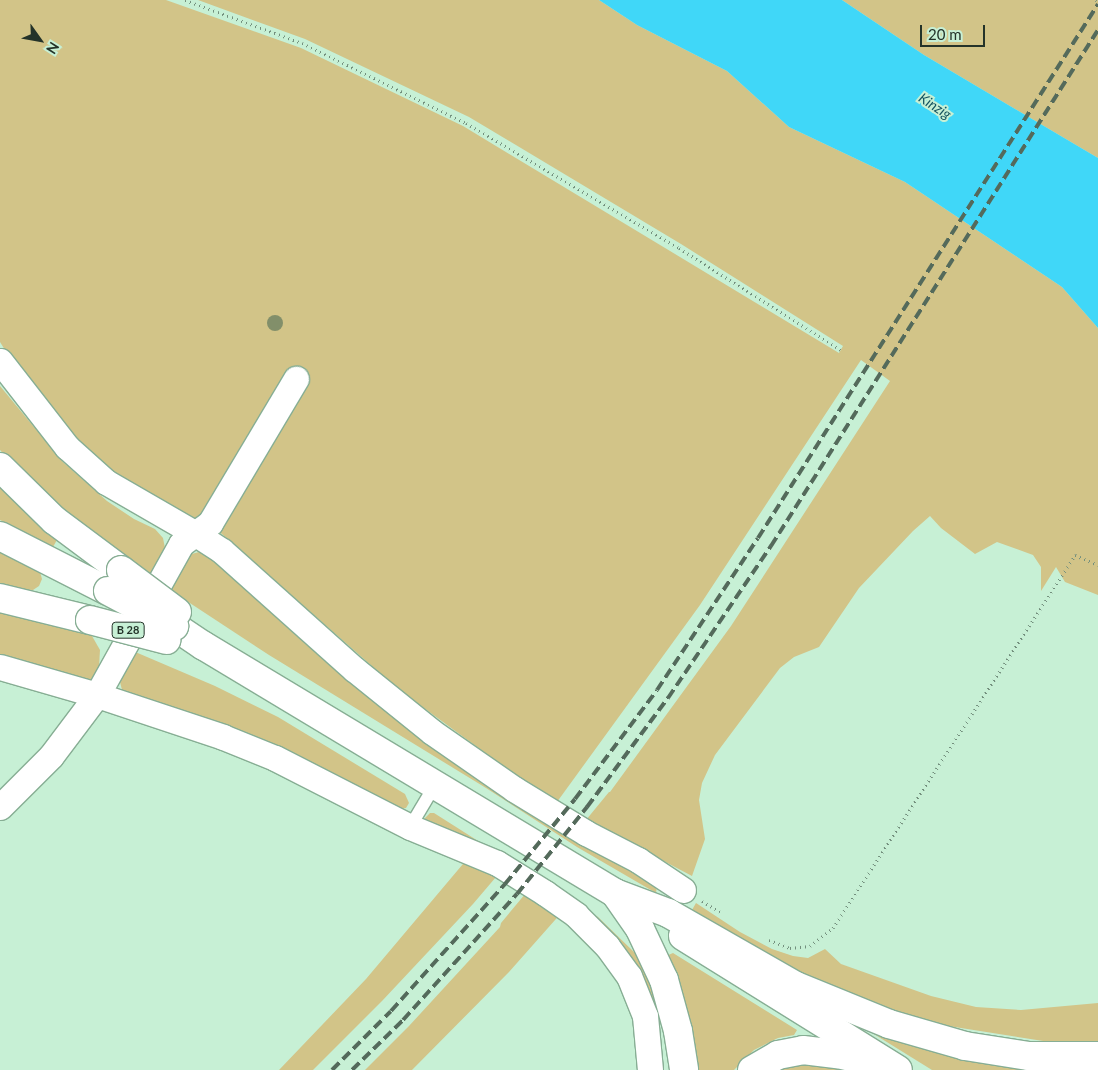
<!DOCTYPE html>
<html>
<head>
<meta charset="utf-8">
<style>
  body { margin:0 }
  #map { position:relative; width:1098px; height:1070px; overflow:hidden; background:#c7f0d5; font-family:Lato,sans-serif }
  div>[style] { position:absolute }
  .green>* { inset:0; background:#d2c488 }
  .water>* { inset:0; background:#40d7f8 }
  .path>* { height:3px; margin-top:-1.5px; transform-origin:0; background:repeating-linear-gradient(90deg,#738f7d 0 1px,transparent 0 5px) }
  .roads { filter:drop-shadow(1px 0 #87ae94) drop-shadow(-1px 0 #87ae94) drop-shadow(0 1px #87ae94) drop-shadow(0 -1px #87ae94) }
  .lane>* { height:12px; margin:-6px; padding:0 6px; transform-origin:6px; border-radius:6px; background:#fff }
  .street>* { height:25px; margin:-12.5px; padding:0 12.5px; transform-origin:12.5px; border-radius:12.5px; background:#fff }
  .secondary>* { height:28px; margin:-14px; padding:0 14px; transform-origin:14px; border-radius:14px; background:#fff }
  .primary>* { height:28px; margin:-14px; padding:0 14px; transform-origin:14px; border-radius:14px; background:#fff }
  .highway>* { height:28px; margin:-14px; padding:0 14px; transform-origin:14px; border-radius:14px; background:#fff }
  .rail>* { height:4px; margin-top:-2px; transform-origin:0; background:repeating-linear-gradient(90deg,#546a5b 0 10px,transparent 0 15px) }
  .bridges { filter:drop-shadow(1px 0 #87ae94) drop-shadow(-1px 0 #87ae94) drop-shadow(0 1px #87ae94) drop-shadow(0 -1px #87ae94) }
  .highway-bridge>* { height:28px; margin:-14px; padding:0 14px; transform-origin:14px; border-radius:14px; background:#fff }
  .trees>* { width:16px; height:16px; margin:-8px; border-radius:50%; background:#828f6a }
  span { translate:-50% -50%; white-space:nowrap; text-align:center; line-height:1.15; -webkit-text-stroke:4px #c7f0d5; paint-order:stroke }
  .shield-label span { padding:1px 4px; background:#c7f0d5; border:1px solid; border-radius:4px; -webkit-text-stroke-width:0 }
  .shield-label { font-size:11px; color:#243329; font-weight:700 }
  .water-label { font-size:14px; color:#155360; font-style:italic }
  .north { position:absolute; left:15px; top:15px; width:50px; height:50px; -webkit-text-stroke:4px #c7f0d5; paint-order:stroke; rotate:122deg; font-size:14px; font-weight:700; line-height:20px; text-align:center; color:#243329 }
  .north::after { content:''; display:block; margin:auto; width:18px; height:22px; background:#243329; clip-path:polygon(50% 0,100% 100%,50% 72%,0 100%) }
  .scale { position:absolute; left:920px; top:25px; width:65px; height:22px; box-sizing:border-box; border:2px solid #243329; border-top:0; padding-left:6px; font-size:15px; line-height:18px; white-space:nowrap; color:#243329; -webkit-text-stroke:4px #c7f0d5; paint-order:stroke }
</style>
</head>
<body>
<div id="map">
  <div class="green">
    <div style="clip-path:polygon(0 0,166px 0,301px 48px,463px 126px,839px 353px,843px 346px,681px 244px,469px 117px,305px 39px,198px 0,599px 0,637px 25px,727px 71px,789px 127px,905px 182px,1062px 287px,1098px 328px,1098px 595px,1065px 582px,1056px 567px,1041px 591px,1041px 567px,1033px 555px,997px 542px,975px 554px,941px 528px,930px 516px,913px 531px,859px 588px,819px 647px,794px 657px,780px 668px,715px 755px,702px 783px,699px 800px,705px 839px,692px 876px,586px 820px,609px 792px,610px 792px,731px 626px,890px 381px,861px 360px,700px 605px,557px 802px,529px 785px,398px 689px,206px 520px,187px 519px,106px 471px,67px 434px,25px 382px,0 342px)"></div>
    <div style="clip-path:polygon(842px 0,1098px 0,1098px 158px,924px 55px)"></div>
    <div style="clip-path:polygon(0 386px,63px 462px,107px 501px,134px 519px,155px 529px,163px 538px,165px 548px,154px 579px,74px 520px,26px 479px,0 450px)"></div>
    <div style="clip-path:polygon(0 485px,58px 538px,53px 547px,0 520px)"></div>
    <div style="clip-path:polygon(0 552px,40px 572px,42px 579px,39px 586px,33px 590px,0 588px)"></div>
    <div style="clip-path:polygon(199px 552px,208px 555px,224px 566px,314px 650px,385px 709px,657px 886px,656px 893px,577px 847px,486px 788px,269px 655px,167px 588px,188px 555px)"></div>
    <div style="clip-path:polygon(0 609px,88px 629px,100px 650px,99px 667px,87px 685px,0 663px)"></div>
    <div style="clip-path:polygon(133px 651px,215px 686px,278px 717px,405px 794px,409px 803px,406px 808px,394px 810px,122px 690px,119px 678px)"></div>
    <div style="clip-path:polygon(430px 813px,434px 813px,598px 917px,635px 953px,656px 995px,662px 1014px,659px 1019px,627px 963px,425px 825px,425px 818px)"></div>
    <div style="clip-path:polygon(468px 858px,496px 877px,473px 904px,382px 1001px,313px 1070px,279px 1070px,366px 979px)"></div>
    <div style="clip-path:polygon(531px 887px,563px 911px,509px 972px,412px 1070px,365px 1070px,409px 1026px,500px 927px,501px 923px)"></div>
    <div style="clip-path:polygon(696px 903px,740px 932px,772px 949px,793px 956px,808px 958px,825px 949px,841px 964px,931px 996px,976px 1007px,1021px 1010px,1098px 1003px,1098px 1043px,1056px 1043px,923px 1022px,855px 1000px,791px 972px,704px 923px,692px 910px)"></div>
    <div style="clip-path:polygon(673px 953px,797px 1030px,794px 1035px,778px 1038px,754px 1050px,734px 1070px,698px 1070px,689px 1028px,666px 956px)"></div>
    <div style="clip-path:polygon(848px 1018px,1098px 1065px,1098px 1070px,932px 1070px)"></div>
    <div style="clip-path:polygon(799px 1058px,858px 1070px,769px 1070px)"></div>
  </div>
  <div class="water">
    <div style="clip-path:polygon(599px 0,842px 0,924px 55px,1098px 158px,1098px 328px,1062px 287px,905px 182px,789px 127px,727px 71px,637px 25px)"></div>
  </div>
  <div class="path">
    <div style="left:185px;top:0;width:125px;rotate:20.2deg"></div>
    <div style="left:302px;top:43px;width:182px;rotate:26deg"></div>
    <div style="left:466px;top:123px;width:247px;rotate:30.4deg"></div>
    <div style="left:679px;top:248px;width:191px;rotate:32.2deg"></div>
    <div style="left:1096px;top:0;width:3px;rotate:45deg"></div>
    <div style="left:702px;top:901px;width:21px;rotate:31deg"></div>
    <div style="left:769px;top:940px;width:22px;rotate:21deg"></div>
    <div style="left:790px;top:948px;width:20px;rotate:-6deg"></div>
    <div style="left:810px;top:946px;width:29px;rotate:-38deg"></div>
    <div style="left:833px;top:928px;width:445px;rotate:-57deg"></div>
    <div style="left:1075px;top:555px;width:25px;rotate:23deg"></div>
  </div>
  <div class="roads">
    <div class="lane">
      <div style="left:410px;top:827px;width:49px;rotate:-59.2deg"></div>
    </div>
    <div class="street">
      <div style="left:0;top:361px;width:109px;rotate:52.1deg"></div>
      <div style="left:67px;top:447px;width:52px;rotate:41.9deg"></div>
      <div style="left:106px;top:482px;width:104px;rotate:30deg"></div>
      <div style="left:196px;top:534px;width:31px;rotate:33deg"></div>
      <div style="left:222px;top:551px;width:177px;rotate:41.8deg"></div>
      <div style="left:354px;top:669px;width:100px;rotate:38.9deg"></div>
      <div style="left:432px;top:732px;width:100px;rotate:34.8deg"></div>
      <div style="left:514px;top:789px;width:84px;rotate:31.4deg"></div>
      <div style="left:586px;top:833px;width:59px;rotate:27.4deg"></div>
      <div style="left:638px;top:860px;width:54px;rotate:33.7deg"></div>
      <div style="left:0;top:667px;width:101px;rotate:16.1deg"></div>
      <div style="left:97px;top:695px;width:133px;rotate:18.4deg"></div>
      <div style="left:223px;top:737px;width:56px;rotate:22deg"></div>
      <div style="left:275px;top:758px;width:152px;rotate:27.1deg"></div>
      <div style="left:410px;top:827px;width:94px;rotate:22.5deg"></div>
      <div style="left:497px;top:863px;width:57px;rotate:32deg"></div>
      <div style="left:545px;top:893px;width:38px;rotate:35deg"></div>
      <div style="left:576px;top:915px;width:44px;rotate:45deg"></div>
      <div style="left:607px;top:946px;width:37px;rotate:54deg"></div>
      <div style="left:629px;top:976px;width:43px;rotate:68.2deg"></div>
      <div style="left:645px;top:1016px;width:54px;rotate:84.7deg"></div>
      <div style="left:0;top:807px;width:72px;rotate:-45deg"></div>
      <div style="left:51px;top:756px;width:76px;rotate:-53deg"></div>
      <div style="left:97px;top:695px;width:173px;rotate:-60.9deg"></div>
      <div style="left:181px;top:544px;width:36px;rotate:-36deg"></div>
      <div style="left:210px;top:523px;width:168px;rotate:-59.2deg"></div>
    </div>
    <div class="secondary">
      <div style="left:683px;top:936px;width:253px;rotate:31.9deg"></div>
      <div style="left:752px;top:1070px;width:30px;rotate:-30deg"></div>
      <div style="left:778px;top:1055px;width:25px;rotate:-11deg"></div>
      <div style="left:803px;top:1050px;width:35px;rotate:7deg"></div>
      <div style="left:838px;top:1054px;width:35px;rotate:13deg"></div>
    </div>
    <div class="primary">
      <div style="left:615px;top:893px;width:57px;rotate:20.7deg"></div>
      <div style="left:668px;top:913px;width:147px;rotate:29.7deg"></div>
      <div style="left:796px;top:986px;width:100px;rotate:22.2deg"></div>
      <div style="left:889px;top:1024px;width:79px;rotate:16.1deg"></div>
      <div style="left:965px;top:1046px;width:65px;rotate:8.9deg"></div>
      <div style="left:1029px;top:1056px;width:69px"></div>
      <div style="left:615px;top:893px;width:44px;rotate:55.2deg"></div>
      <div style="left:640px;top:929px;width:56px;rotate:64.8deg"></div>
      <div style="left:664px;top:980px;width:53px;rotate:74.6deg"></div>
      <div style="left:678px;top:1031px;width:39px;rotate:81deg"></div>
    </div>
    <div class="highway">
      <div style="left:0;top:467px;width:76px;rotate:44.5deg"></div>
      <div style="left:54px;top:520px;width:84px;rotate:36.7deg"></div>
      <div style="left:0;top:536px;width:121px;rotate:27deg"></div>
      <div style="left:0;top:598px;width:93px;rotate:13.7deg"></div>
      <div style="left:174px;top:626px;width:36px;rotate:34deg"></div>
      <div style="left:204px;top:646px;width:480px;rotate:31deg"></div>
    </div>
  </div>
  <div class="rail">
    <div style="left:332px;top:1070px;width:83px;rotate:-45deg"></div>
    <div style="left:391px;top:1011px;width:171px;rotate:-48.1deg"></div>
    <div style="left:505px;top:884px;width:110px;rotate:-50.5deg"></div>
    <div style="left:575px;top:799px;width:136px;rotate:-53deg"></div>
    <div style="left:657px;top:690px;width:182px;rotate:-56.4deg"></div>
    <div style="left:758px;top:538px;width:633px;rotate:-57.51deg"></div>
    <div style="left:352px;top:1070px;width:71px;rotate:-44.4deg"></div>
    <div style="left:403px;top:1020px;width:170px;rotate:-47.9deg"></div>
    <div style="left:517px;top:894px;width:112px;rotate:-51.2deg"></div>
    <div style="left:587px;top:807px;width:136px;rotate:-53.4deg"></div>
    <div style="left:668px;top:698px;width:184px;rotate:-55.9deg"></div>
    <div style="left:771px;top:546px;width:611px;rotate:-57.64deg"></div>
  </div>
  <div class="bridges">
    <div class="highway-bridge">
      <div style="left:121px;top:570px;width:70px;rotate:36.9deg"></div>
      <div style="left:108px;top:591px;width:75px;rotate:27.9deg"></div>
      <div style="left:90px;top:620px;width:79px;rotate:14.7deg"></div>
    </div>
  </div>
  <div class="trees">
    <div style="left:275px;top:323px"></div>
  </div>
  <div class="shield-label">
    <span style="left:128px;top:630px">B 28</span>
  </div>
  <div class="water-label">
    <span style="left:935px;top:106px;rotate:33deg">Kinzig</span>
  </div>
  <div class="north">N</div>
  <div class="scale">20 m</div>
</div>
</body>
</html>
